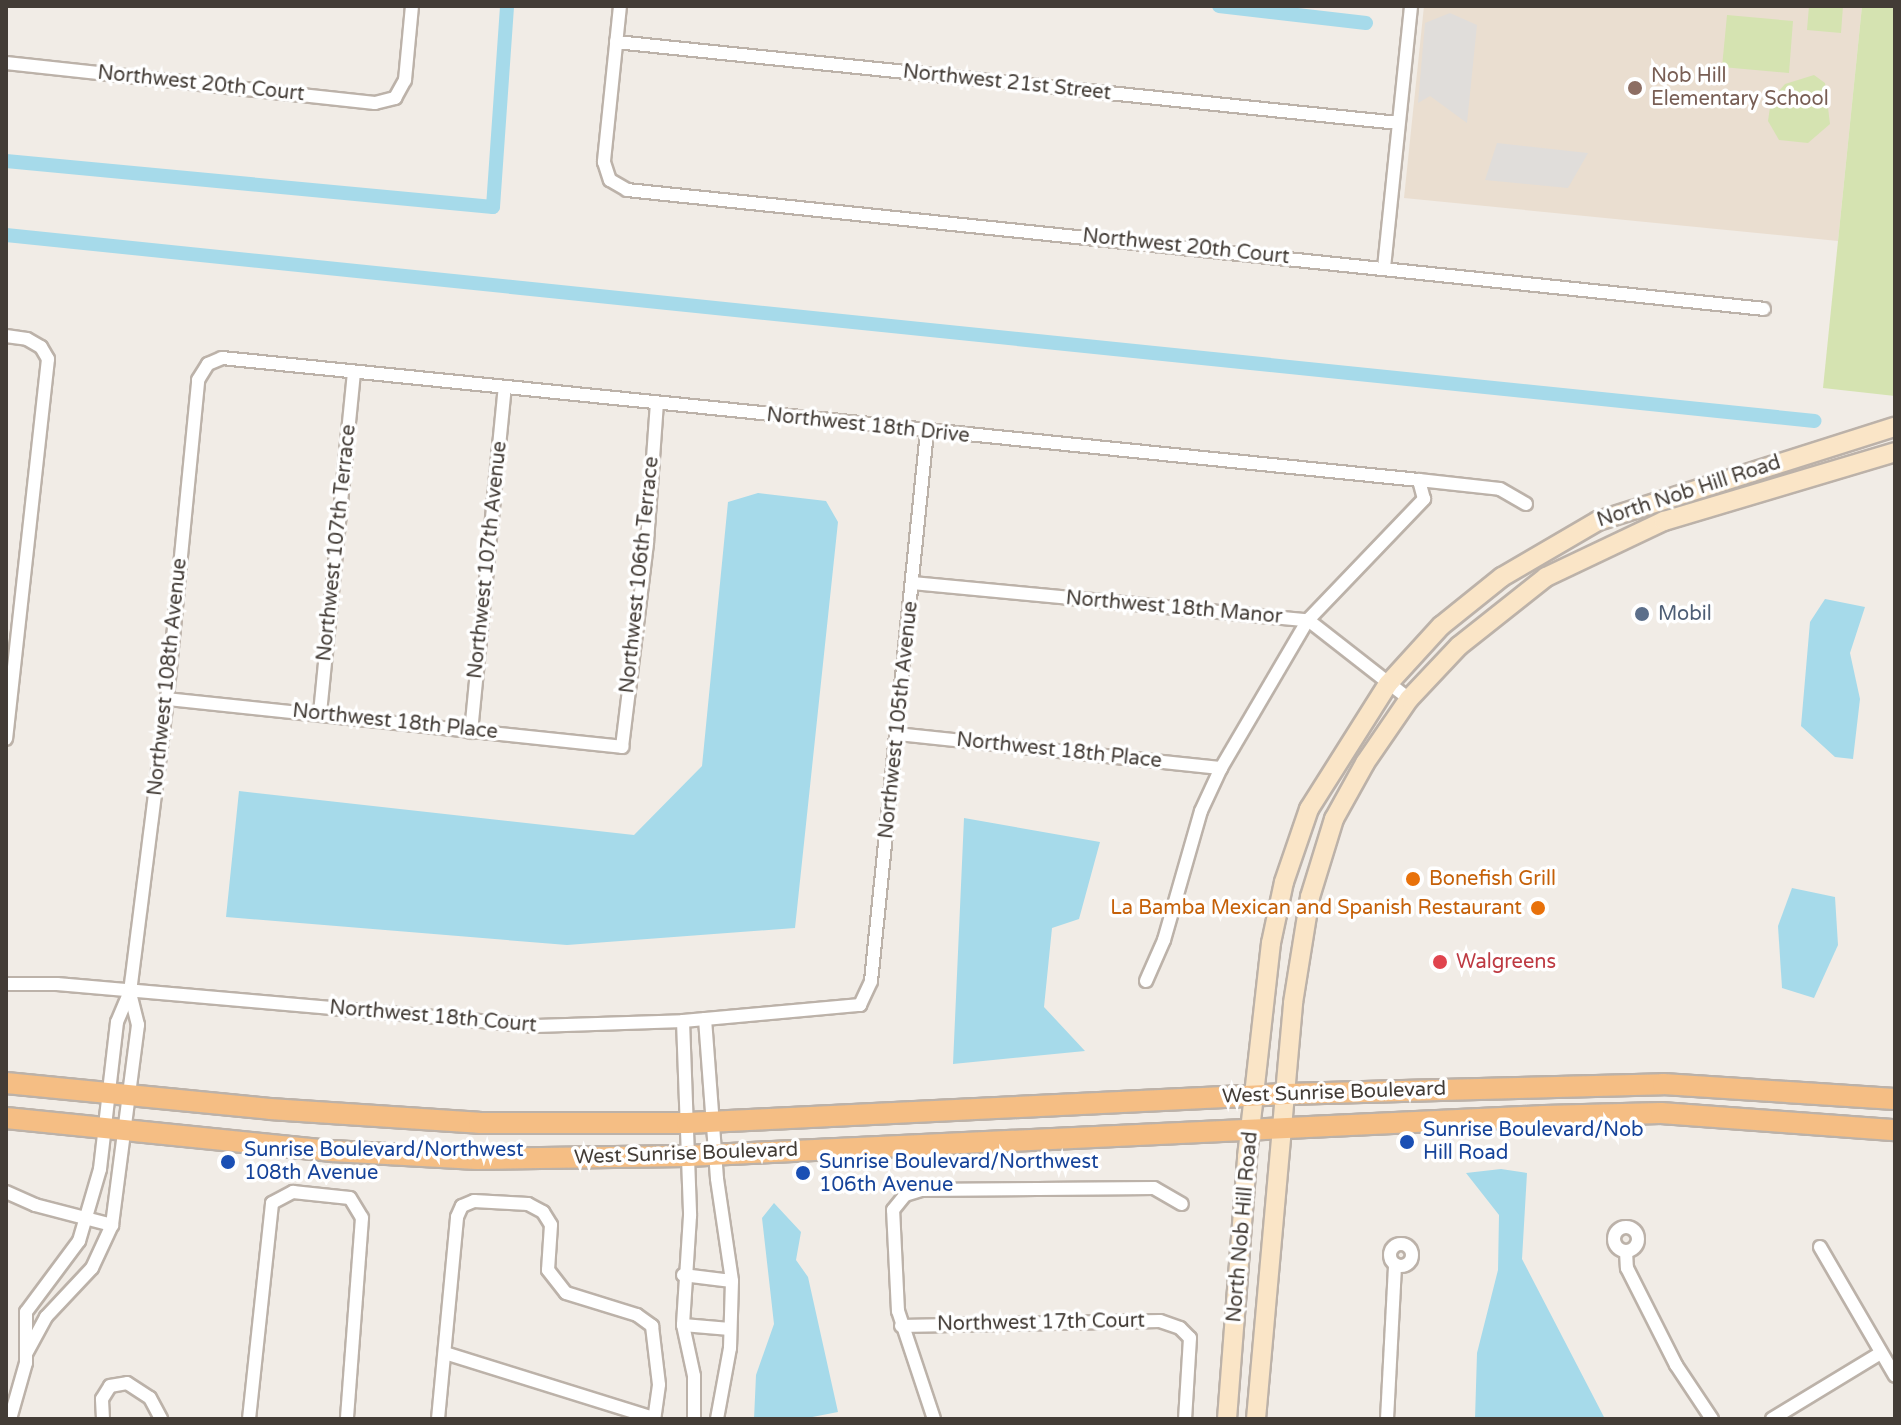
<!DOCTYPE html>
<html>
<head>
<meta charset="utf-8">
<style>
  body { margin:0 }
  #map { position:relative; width:1901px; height:1425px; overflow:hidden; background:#f1ece6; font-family:"Varela Round",sans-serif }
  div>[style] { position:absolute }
  .education>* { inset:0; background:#eaded0 }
  .green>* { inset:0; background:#d5e3b1 }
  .parking>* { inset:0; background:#e0ddda }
  .water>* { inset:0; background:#a6daea }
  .canal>* { height:14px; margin:-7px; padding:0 7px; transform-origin:7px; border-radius:7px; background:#a6daea }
  .roads { filter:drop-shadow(2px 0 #bcb2a9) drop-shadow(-2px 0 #bcb2a9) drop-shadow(0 2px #bcb2a9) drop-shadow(0 -2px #bcb2a9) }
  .minor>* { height:12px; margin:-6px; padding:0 6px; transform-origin:6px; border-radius:6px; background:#fff }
  .minor>.ring { margin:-6px; padding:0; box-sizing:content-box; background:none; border:12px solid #fff; border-radius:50% }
  .secondary>* { height:18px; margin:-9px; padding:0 9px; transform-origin:9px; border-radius:9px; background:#fae5c7 }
  .trunk>* { height:20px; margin:-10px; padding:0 10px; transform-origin:10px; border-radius:10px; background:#f5be84 }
  .dots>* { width:22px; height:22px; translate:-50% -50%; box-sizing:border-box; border:4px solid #fff; border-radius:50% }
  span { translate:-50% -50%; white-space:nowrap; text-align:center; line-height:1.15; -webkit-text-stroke:7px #fff; paint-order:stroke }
  .education-label { font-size:20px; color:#785e54 }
  .left { translate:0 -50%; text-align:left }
  .street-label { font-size:20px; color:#433c36 }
  .service-label { font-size:20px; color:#4e5e75 }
  .food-label { font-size:20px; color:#c56008 }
  .right { translate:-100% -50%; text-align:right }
  .health-label { font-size:20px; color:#be3a42 }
  .transit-label { font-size:20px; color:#164399 }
  .frame { position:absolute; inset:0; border:8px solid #433c36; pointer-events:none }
</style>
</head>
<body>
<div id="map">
  <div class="education">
    <div style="clip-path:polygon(1424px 6px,1862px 6px,1838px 241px,1404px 198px)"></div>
  </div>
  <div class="green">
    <div style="clip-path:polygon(1809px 6px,1843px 6px,1841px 33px,1807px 30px)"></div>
    <div style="clip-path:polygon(1862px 6px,1895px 6px,1895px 396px,1823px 388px)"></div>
    <div style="clip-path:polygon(1727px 15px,1793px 21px,1789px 73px,1722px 67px)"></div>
    <div style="clip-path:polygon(1814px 75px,1825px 83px,1830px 124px,1808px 143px,1779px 140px,1768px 121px,1771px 100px,1785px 84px)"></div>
  </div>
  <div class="parking">
    <div style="clip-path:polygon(1450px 13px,1477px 25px,1467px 123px,1430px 96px,1418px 103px,1425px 23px)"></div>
    <div style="clip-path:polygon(1497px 143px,1588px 153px,1568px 188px,1485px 180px)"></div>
  </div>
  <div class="water">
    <div style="clip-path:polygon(758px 493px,826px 501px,838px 522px,795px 928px,567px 945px,226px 917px,239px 791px,634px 835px,702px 766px,728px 502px)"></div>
    <div style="clip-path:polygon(1825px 599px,1865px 607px,1850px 653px,1860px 699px,1853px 759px,1835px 757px,1801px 726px,1810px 622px)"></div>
    <div style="clip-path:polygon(964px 818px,1100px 842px,1079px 919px,1052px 928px,1044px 1007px,1085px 1051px,953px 1064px)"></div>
    <div style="clip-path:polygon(1792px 888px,1835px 897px,1838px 945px,1814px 998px,1782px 988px,1778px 926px)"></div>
    <div style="clip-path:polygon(1501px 1169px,1527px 1173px,1522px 1259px,1605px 1419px,1475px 1419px,1477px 1353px,1498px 1270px,1499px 1215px,1466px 1173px)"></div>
    <div style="clip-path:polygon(774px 1203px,801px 1232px,796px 1260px,808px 1277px,838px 1412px,802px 1419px,754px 1419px,756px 1375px,774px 1324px,762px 1218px)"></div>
  </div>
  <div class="canal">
    <div style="left:1219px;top:6px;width:148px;rotate:6.6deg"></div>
    <div style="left:6px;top:161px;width:489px;rotate:5.4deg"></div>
    <div style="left:493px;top:207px;width:201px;rotate:-86deg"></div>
    <div style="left:6px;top:235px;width:1818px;rotate:5.87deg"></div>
  </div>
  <div class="roads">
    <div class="minor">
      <div style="left:620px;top:6px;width:157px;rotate:95.9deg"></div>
      <div style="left:604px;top:162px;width:19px;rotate:72deg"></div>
      <div style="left:610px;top:180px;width:20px;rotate:30deg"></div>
      <div style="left:627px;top:190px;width:1143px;rotate:5.97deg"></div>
      <div style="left:616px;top:42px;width:786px;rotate:5.91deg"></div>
      <div style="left:6px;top:63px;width:371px;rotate:6.2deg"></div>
      <div style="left:375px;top:103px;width:21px;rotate:-14deg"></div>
      <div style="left:395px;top:98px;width:21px;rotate:-61deg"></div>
      <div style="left:405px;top:80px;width:74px;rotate:-84.6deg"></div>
      <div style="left:1384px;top:268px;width:263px;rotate:-84.1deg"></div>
      <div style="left:6px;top:336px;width:21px;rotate:8deg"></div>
      <div style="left:27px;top:339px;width:16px;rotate:30deg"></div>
      <div style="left:41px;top:347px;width:14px;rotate:60deg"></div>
      <div style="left:48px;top:359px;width:382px;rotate:96.3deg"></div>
      <div style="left:913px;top:583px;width:397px;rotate:5.4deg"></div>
      <div style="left:1308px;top:620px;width:128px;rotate:38deg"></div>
      <div style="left:167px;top:699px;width:458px;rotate:6deg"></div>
      <div style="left:622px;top:747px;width:207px;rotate:-83deg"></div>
      <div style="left:647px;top:542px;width:138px;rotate:-85.9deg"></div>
      <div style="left:320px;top:713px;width:342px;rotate:-84.3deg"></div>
      <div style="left:471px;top:732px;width:346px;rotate:-84.4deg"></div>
      <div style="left:897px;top:734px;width:326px;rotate:6deg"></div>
      <div style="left:1146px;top:981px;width:45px;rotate:-66.3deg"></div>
      <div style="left:1164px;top:940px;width:134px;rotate:-74deg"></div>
      <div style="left:1201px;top:811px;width:47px;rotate:-65.1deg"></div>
      <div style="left:1221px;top:768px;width:172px;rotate:-59.6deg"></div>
      <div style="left:1308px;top:620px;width:168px;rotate:-46.2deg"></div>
      <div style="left:1424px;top:499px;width:20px;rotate:-105deg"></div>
      <div style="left:6px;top:984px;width:51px"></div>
      <div style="left:57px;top:984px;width:481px;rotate:5deg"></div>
      <div style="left:536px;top:1026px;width:147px;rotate:-1.9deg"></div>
      <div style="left:683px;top:1021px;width:178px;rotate:-5.2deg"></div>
      <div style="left:860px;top:1005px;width:26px;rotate:-65deg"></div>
      <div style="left:871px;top:981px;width:552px;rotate:-84.18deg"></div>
      <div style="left:705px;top:1019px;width:160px;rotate:85.7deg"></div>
      <div style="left:717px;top:1179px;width:103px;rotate:81.6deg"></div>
      <div style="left:732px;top:1281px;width:67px;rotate:91.7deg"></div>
      <div style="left:730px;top:1348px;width:72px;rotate:100.4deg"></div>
      <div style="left:683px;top:1021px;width:195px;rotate:87.9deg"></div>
      <div style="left:690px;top:1216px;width:109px;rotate:93.7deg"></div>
      <div style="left:683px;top:1325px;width:52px;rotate:77.8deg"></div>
      <div style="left:694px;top:1376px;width:43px;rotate:90deg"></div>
      <div style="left:6px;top:1192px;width:32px;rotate:24deg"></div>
      <div style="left:35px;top:1205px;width:80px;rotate:14.6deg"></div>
      <div class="ring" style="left:1614px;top:1227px;width:12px;height:12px"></div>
      <div class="ring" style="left:1390px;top:1244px;width:10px;height:10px"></div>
      <div style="left:1820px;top:1247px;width:149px;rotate:59.8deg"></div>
      <div style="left:1626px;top:1251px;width:17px;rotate:87deg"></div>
      <div style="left:1627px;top:1268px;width:109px;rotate:63.2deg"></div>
      <div style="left:1676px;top:1365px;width:65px;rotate:56.3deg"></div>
      <div style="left:683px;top:1275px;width:49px;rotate:7deg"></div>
      <div style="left:683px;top:1325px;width:47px;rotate:4.9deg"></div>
      <div style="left:901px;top:1326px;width:259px;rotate:-1.1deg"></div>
      <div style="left:1160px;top:1321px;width:21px;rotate:19deg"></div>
      <div style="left:1180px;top:1328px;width:14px;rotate:45deg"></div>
      <div style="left:1190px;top:1338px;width:81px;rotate:93.5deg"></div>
      <div style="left:445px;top:1353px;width:219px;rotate:17.3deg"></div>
      <div style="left:26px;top:1354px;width:42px;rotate:-61.6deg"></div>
      <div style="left:46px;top:1317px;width:67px;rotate:-46.8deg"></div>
      <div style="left:92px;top:1268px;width:47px;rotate:-65.1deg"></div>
      <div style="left:112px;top:1225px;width:202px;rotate:-82.6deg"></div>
      <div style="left:138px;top:1025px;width:34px;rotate:-104deg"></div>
      <div style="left:10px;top:1419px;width:58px;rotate:-74.1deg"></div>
      <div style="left:26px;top:1363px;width:51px;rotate:-90deg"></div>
      <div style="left:26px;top:1312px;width:89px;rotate:-53.3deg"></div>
      <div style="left:79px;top:1241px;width:75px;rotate:-73.7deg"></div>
      <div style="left:100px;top:1169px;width:148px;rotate:-83.4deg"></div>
      <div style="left:117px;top:1022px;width:33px;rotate:-67deg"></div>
      <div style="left:130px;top:992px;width:295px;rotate:-82.8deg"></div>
      <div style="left:167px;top:699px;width:321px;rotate:-84.4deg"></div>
      <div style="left:198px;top:380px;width:19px;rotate:-58deg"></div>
      <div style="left:208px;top:364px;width:15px;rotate:-23deg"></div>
      <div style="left:222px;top:358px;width:1203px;rotate:5.82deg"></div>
      <div style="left:1419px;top:480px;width:81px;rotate:6.3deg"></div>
      <div style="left:1500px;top:489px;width:30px;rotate:30deg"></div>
      <div style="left:103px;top:1419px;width:20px;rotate:-93deg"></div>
      <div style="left:102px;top:1399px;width:15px;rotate:-58deg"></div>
      <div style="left:110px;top:1386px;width:17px;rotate:-10deg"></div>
      <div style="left:127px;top:1383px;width:27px;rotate:33deg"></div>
      <div style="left:150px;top:1398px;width:24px;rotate:62deg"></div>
      <div style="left:249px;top:1419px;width:217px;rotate:-83.9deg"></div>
      <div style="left:272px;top:1203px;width:24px;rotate:-28deg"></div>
      <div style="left:293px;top:1192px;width:57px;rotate:6deg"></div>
      <div style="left:350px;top:1198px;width:23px;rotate:59deg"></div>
      <div style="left:362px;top:1218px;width:202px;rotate:94.3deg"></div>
      <div style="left:438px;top:1419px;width:203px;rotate:-84.6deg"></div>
      <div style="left:457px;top:1217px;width:12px;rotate:-66deg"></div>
      <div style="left:462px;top:1206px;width:13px;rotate:-23deg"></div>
      <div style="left:474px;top:1201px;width:54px;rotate:3.2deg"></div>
      <div style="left:528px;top:1204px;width:17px;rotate:28deg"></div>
      <div style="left:543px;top:1212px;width:15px;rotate:58deg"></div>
      <div style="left:551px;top:1225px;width:45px;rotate:93.8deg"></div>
      <div style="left:548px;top:1270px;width:29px;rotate:52deg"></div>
      <div style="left:566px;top:1293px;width:74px;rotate:17.2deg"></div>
      <div style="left:637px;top:1315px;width:19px;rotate:36deg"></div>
      <div style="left:652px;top:1326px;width:59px;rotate:83.2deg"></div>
      <div style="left:659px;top:1385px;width:34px;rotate:98deg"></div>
      <div style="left:934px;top:1419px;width:114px;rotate:-108.4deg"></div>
      <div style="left:898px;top:1311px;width:101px;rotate:-92.8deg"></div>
      <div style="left:893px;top:1210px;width:19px;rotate:-51deg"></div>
      <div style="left:905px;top:1195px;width:17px;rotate:-17deg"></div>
      <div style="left:921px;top:1190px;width:233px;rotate:-0.5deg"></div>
      <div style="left:1154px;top:1188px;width:32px;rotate:30deg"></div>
      <div style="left:1387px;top:1419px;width:154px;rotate:-87deg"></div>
      <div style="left:1772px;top:1419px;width:125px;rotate:-31.3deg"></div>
    </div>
    <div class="secondary">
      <div style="left:1227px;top:1419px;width:263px;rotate:-85.6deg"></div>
      <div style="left:1247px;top:1157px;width:215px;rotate:-83.6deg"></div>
      <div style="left:1271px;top:943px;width:62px;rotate:-78deg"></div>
      <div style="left:1284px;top:882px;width:77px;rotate:-71.1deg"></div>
      <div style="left:1309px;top:809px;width:148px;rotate:-57.7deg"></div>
      <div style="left:1388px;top:684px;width:79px;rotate:-47.6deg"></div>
      <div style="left:1441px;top:626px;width:78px;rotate:-38.8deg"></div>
      <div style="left:1502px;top:577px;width:111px;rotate:-30.3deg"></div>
      <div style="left:1598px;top:521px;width:312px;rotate:-17.6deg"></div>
      <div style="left:1256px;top:1419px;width:418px;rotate:-84.9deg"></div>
      <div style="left:1293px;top:1003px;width:107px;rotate:-80.9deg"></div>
      <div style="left:1310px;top:897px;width:82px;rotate:-72.9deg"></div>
      <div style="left:1334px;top:819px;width:64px;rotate:-61deg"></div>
      <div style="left:1365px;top:763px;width:78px;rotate:-55.5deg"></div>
      <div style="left:1409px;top:699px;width:73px;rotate:-46.7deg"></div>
      <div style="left:1459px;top:646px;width:111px;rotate:-38.4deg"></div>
      <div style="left:1546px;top:577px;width:131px;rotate:-25.4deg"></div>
      <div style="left:1664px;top:521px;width:241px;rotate:-16.6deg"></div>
    </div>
    <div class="trunk">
      <div style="left:6px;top:1083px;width:265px;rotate:5.6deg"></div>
      <div style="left:270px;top:1109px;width:209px;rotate:3.8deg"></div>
      <div style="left:479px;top:1123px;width:208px"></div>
      <div style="left:687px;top:1123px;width:600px;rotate:-2.77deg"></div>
      <div style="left:1286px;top:1094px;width:377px;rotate:-1.5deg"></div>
      <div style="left:1663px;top:1084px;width:232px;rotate:3.7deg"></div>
      <div style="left:6px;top:1118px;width:328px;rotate:5.8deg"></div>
      <div style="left:332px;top:1151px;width:145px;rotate:3.2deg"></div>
      <div style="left:477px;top:1159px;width:210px;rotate:-0.8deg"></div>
      <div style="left:687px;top:1156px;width:858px;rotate:-2.67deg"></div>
      <div style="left:1544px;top:1116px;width:117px;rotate:-1.5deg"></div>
      <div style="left:1661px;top:1113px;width:235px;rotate:4.2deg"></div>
    </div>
  </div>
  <div class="dots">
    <div style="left:1635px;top:88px;background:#8d6e63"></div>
    <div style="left:1642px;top:614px;background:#5c6f8a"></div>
    <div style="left:1413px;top:879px;background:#e8710a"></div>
    <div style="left:1538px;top:908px;background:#e8710a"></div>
    <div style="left:1440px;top:962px;background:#e0444e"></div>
    <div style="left:1407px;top:1142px;background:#1a4fb4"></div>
    <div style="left:228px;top:1162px;background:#1a4fb4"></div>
    <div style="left:803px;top:1173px;background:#1a4fb4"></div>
  </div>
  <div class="education-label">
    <span class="left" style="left:1651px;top:88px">Nob Hill<br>Elementary School</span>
  </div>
  <div class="street-label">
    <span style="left:1007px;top:83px;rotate:6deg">Northwest 21st Street</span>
    <span style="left:201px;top:84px;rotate:6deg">Northwest 20th Court</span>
    <span style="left:1186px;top:247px;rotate:6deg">Northwest 20th Court</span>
    <span style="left:868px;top:426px;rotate:6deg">Northwest 18th Drive</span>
    <span style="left:1689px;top:492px;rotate:-18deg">North Nob Hill Road</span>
    <span style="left:337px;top:543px;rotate:-84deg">Northwest 107th Terrace</span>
    <span style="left:488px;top:560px;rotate:-84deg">Northwest 107th Avenue</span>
    <span style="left:640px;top:575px;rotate:-84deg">Northwest 106th Terrace</span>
    <span style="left:1174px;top:608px;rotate:5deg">Northwest 18th Manor</span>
    <span style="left:168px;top:677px;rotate:-84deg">Northwest 108th Avenue</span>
    <span style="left:899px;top:720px;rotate:-84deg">Northwest 105th Avenue</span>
    <span style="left:395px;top:722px;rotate:6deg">Northwest 18th Place</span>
    <span style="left:1059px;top:751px;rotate:6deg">Northwest 18th Place</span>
    <span style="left:433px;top:1017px;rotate:5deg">Northwest 18th Court</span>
    <span style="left:1334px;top:1093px;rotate:-2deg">West Sunrise Boulevard</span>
    <span style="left:686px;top:1154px;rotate:-2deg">West Sunrise Boulevard</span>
    <span style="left:1243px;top:1227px;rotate:-85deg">North Nob Hill Road</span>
    <span style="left:1041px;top:1323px;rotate:-1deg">Northwest 17th Court</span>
  </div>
  <div class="service-label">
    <span class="left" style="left:1658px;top:614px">Mobil</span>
  </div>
  <div class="food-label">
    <span class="left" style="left:1429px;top:879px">Bonefish Grill</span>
    <span class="right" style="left:1522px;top:908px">La Bamba Mexican and Spanish Restaurant</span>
  </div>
  <div class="health-label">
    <span class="left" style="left:1456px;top:962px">Walgreens</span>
  </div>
  <div class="transit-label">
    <span class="left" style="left:1423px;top:1142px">Sunrise Boulevard/Nob<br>Hill Road</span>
    <span class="left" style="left:244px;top:1162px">Sunrise Boulevard/Northwest<br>108th Avenue</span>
    <span class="left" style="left:819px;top:1174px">Sunrise Boulevard/Northwest<br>106th Avenue</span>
  </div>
  <div class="frame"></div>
</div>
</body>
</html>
